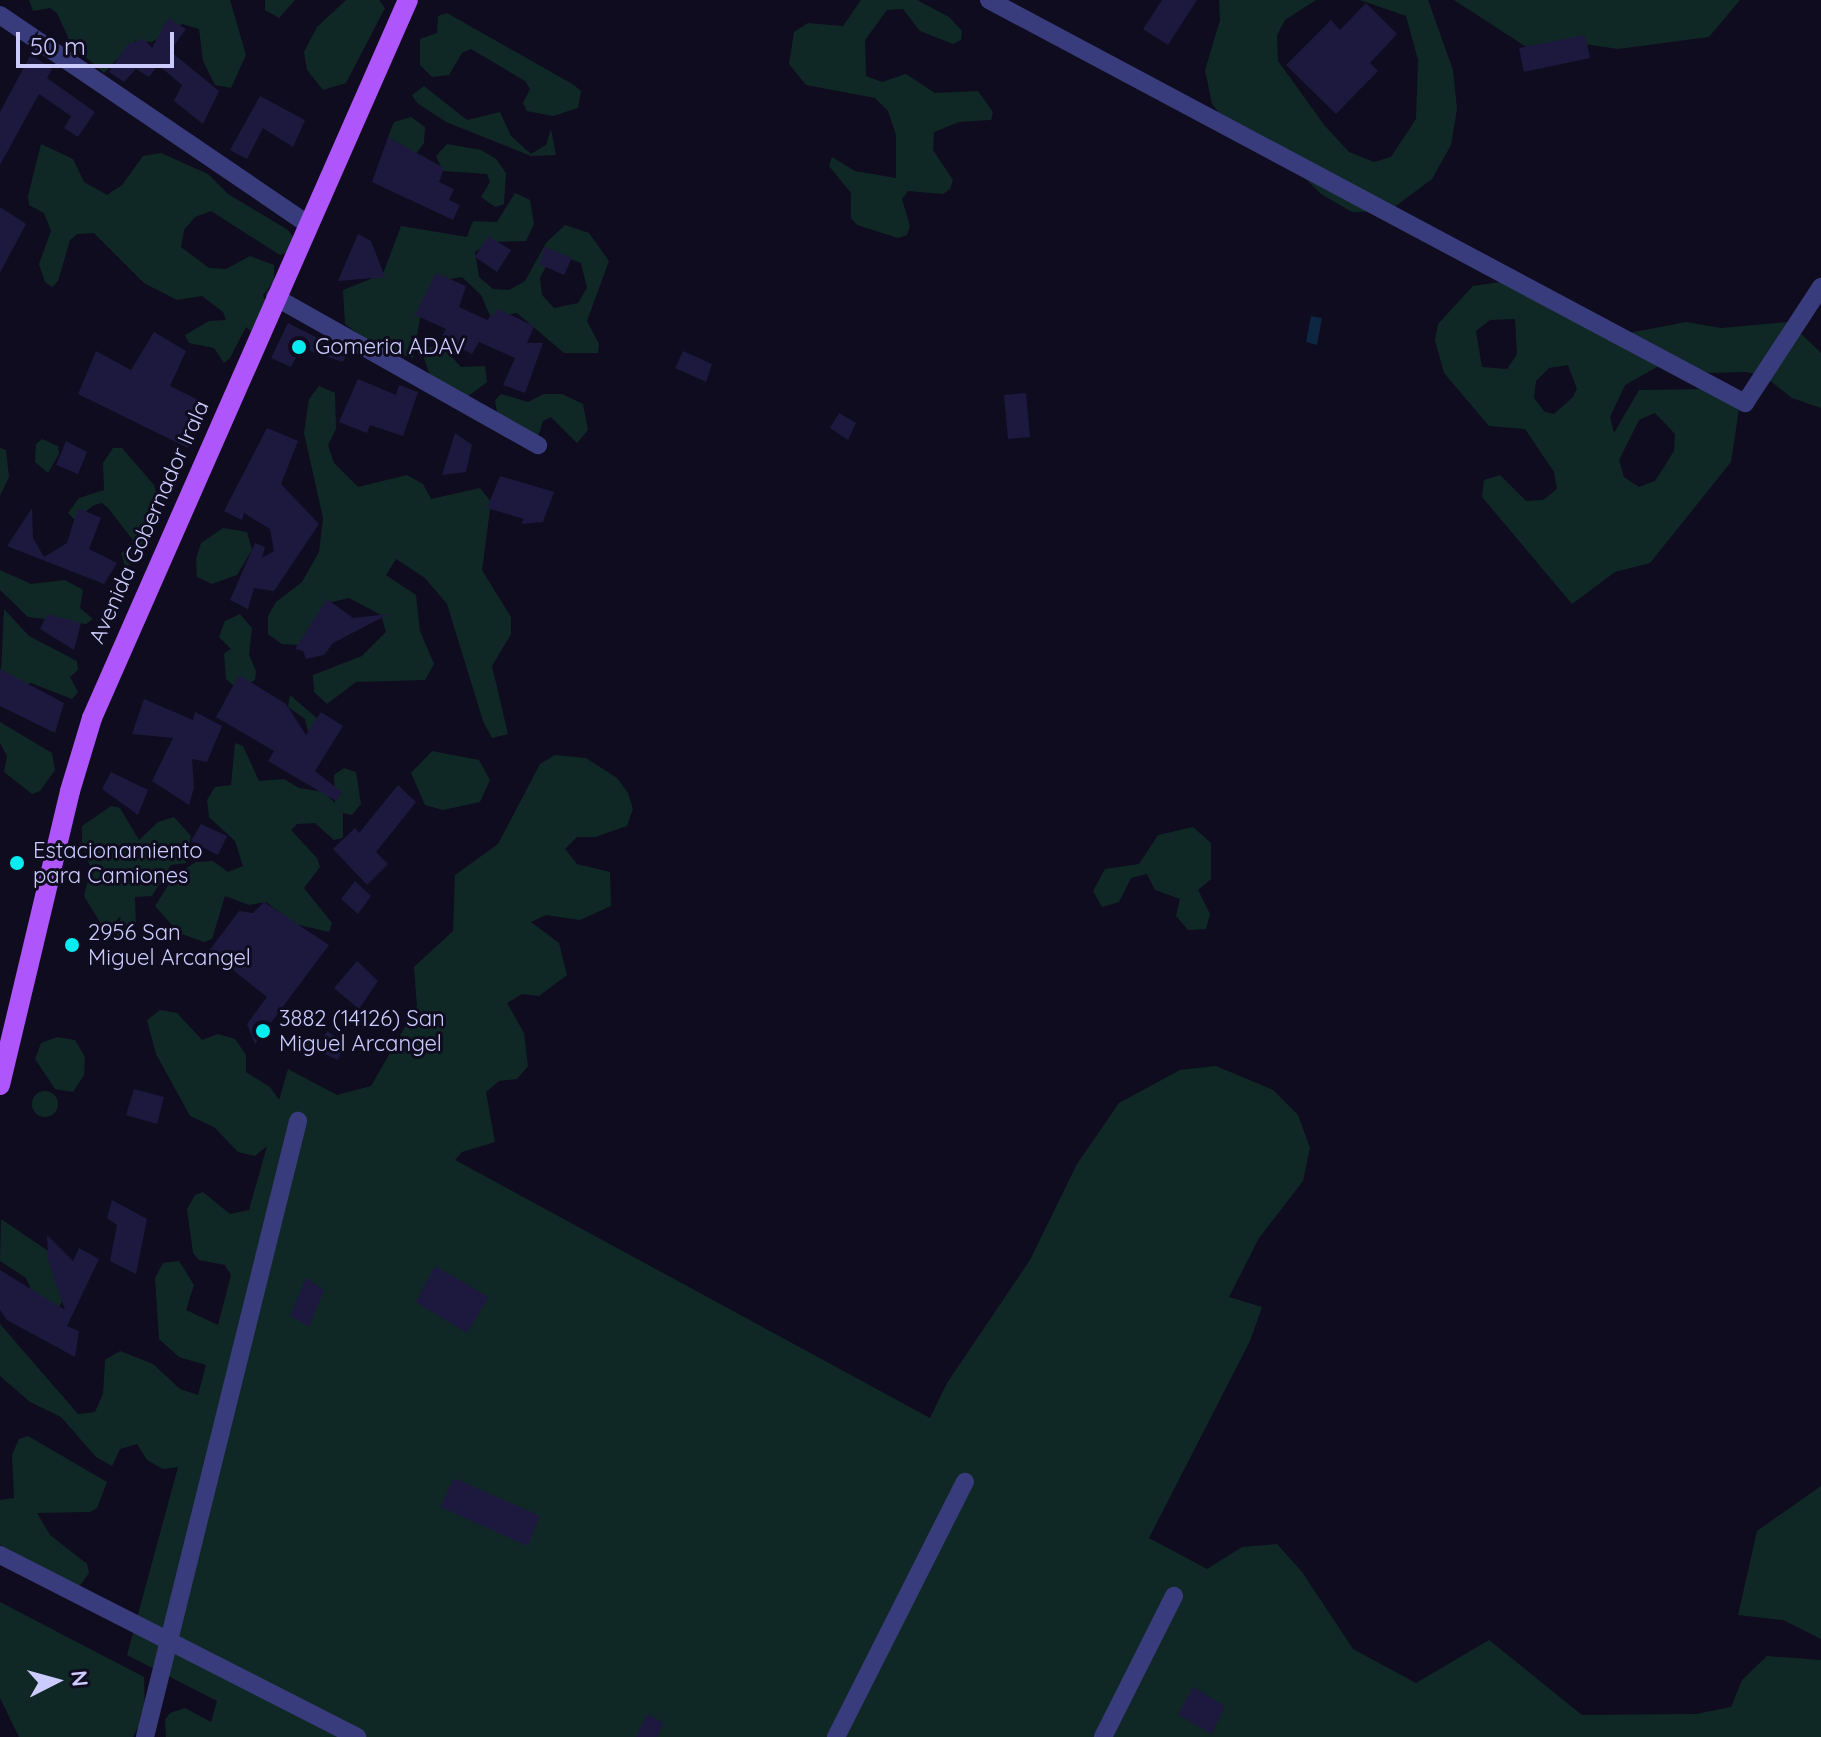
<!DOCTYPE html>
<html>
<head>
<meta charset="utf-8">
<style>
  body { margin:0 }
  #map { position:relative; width:1821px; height:1737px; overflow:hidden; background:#0e0c1e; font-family:Quicksand,sans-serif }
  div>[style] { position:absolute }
  .green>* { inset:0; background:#102825 }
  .round { border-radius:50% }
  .water>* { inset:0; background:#0d2642 }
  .building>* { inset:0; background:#1d193e }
  .street>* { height:18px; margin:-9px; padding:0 9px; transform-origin:9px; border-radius:9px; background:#393c7c }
  .primary>* { height:20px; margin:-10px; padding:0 10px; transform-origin:10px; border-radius:10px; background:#ae55fb }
  .dots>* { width:22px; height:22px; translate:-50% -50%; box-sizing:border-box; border:4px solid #0e0c1e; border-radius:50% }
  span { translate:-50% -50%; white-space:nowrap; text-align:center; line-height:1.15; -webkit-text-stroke:6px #0e0c1e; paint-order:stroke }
  .poi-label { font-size:22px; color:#cccbfe }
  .left { translate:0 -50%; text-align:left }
  .street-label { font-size:22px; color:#cccbfe }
  .north { position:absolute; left:16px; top:1641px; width:80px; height:80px; -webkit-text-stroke:6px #0e0c1e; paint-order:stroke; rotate:84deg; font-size:22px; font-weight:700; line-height:32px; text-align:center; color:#cccbfe }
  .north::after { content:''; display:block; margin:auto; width:28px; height:36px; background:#cccbfe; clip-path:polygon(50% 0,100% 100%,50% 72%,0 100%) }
  .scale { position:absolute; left:16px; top:32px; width:158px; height:36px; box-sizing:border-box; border:4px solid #cccbfe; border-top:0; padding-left:10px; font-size:24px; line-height:28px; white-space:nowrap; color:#cccbfe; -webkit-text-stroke:6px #0e0c1e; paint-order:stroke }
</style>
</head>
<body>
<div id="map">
  <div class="green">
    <div style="clip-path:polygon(29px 0,230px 0,246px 55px,231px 88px,215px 85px,203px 61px,199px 29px,182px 24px,152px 42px,135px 41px,104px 73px,71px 44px,57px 13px,50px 8px,33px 11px)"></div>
    <div style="clip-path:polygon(265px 0,295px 0,279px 18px,265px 10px)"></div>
    <div style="clip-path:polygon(346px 0,379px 0,385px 8px,346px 83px,323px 90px,307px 70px,304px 52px,317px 27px)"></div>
    <div style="clip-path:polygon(861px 0,917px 0,949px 17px,962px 31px,961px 40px,953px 44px,920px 31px,903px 9px,887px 10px,865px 40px,866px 76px,882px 82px,906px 74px,935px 93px,978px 91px,993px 112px,991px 120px,959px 122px,934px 132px,933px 150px,953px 180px,950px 189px,943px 194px,908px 191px,902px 199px,910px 226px,907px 235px,898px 238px,857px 225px,851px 218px,851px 193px,829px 166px,832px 157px,855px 171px,896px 178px,896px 135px,888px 111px,875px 98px,806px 85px,789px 64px,794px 32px,808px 23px,843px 26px)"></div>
    <div style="clip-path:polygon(1219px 0,1316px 0,1285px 20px,1277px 35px,1278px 61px,1325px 126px,1349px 152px,1374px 162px,1391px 157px,1416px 119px,1418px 60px,1406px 16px,1360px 0,1428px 0,1453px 70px,1457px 109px,1451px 145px,1432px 179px,1389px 211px,1352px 212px,1321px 194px,1296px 169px,1223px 118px,1212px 104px,1205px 70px,1220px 20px)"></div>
    <div style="clip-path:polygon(1454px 0,1740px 0,1709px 37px,1618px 49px,1565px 41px,1531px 50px)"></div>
    <div style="clip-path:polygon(447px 13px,574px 85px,581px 91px,578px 108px,553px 116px,527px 111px,523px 103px,530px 89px,525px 81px,471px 49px,462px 53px,449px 75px,432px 77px,420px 65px,420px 39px,437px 33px,438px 16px)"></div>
    <div style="clip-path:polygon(424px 86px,467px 120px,500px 112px,511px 136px,531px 154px,546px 145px,551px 129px,556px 155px,531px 156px,446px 122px,417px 103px,412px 95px)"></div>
    <div style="clip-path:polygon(411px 117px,425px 127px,424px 143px,416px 154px,388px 137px,394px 122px)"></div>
    <div style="clip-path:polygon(41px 144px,73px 159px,84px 182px,107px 195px,122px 185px,143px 156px,161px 153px,208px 174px,228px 194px,288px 230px,293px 237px,288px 252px,280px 255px,211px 211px,195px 217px,184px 230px,181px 247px,209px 268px,226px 269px,250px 256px,274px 265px,274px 282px,263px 295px,269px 310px,253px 333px,246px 327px,230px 358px,224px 363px,214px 348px,189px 343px,185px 335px,209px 321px,226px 320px,223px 312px,202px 296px,177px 300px,144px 283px,94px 233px,77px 234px,70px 240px,58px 281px,52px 287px,45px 282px,39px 264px,51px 231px,44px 213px,29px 205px,28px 196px)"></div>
    <div style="clip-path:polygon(447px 144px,481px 150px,496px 159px,506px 173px,504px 204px,495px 207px,481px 197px,490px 182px,487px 174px,443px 171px,436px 156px)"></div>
    <div style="clip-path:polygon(evenodd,515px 193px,530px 200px,534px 224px,526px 241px,490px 242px,475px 252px,479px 277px,493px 289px,509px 290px,525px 281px,546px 243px,565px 225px,589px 233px,609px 261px,587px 321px,599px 344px,598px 353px,564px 353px,517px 313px,491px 318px,481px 295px,462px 277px,445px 280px,422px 307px,413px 358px,396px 353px,384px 340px,367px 340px,345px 324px,343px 290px,383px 274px,401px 226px,467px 237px,473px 221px,497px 222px,515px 193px,565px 257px,581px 263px,587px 288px,578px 303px,554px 308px,542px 295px,540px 278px,548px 262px,565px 257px)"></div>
    <div style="clip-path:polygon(evenodd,1507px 281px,1618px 335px,1686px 322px,1721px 328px,1789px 322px,1821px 353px,1821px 408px,1792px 398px,1764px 376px,1746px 372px,1710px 373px,1675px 365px,1657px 367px,1625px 385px,1610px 417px,1614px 433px,1639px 390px,1709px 389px,1739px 409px,1731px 462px,1650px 563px,1615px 572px,1572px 604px,1482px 497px,1484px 480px,1500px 475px,1526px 501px,1543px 500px,1557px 489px,1554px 472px,1525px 429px,1489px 426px,1444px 373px,1435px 340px,1438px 324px,1473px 286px,1507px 281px,1515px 319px,1517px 354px,1507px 369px,1482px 367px,1476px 331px,1490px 320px,1515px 319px,1507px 281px,1568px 365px,1577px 389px,1573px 397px,1554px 414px,1545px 412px,1534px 398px,1536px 381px,1549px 368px,1568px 365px,1507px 281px,1655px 413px,1675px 434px,1674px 451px,1655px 481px,1639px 487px,1624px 477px,1619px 460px,1639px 420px,1655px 413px)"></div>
    <div style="clip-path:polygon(434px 346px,443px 347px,461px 367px,485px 366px,487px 382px,467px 397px,430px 376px,424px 358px,426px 349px)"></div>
    <div style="clip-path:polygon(319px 386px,335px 393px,336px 429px,328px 445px,334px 463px,358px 487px,407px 475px,423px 484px,431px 499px,480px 488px,491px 502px,482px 570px,511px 617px,511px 634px,492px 666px,508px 734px,492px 738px,483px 721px,447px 604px,425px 578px,396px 559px,386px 575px,416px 595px,420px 631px,434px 664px,425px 680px,356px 682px,327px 704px,314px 692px,313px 675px,362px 656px,386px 632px,381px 615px,349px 598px,332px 602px,299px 645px,282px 644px,268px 634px,268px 616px,276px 602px,302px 582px,319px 552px,323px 518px,304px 433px,309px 399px)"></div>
    <div style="clip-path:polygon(501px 394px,528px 402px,544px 394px,562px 394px,583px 404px,588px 430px,577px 443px,551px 417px,543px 421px,538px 437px,498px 417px,495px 400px)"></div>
    <div style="clip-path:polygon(42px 439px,58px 446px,59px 454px,48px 473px,35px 462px,36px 444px)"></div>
    <div style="clip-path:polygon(0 448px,6px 450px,9px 477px,0 496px)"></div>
    <div style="clip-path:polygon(113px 448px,122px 448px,154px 485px,158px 501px,141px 549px,126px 569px,121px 553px,136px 544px,108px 508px,102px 503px,94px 505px,75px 520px,68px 513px,79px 498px,104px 490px,103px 463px)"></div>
    <div style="clip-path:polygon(223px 528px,247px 532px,252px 550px,237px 575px,212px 584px,197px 577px,196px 559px,201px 543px)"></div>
    <div style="clip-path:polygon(0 570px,31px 584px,65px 580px,83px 590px,80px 608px,93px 619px,86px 624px,28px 617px,0 590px)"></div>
    <div style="clip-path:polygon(4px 609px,29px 636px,77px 661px,78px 670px,70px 677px,78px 692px,72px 699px,31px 683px,0 693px)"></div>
    <div style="clip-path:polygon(240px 614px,252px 628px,249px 655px,256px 671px,255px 680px,238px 689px,226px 679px,224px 654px,231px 649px,219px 637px,225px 621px)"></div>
    <div style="clip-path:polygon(290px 695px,319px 720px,309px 735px,305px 719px,288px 707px)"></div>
    <div style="clip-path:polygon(0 722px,52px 753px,55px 770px,40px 791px,32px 794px,4px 772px,7px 756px,0 743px)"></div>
    <div style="clip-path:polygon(235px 743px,243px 746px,259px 781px,284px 779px,299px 788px,324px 792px,335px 803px,334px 775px,344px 768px,356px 772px,361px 804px,352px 815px,343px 813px,343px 838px,334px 840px,315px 823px,297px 824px,291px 830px,317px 858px,320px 867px,304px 888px,332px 923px,329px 932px,295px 924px,266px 902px,249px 905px,225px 896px,212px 939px,204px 942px,179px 933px,155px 906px,174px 876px,196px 862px,213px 861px,228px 872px,243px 866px,235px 841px,209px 817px,207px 800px,215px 787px,231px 785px)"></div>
    <div style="clip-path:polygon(432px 751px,479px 760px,490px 780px,480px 802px,443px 810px,425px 805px,411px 773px)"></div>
    <div style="clip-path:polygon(555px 755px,586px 758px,617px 778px,628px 793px,633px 809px,627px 826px,595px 837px,577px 837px,565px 849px,577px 864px,610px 872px,611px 906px,580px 920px,546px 915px,531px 922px,559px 943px,567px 975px,539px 996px,522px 994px,507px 1003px,524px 1033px,528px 1066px,517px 1079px,499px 1081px,486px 1092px,495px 1142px,462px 1152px,455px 1160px,930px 1418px,947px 1383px,1030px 1260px,1077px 1164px,1119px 1103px,1180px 1070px,1216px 1066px,1273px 1090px,1298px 1115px,1310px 1148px,1303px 1181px,1259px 1238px,1229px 1297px,1262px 1307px,1250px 1341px,1149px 1538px,1207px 1569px,1242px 1547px,1277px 1544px,1302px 1572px,1353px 1649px,1416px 1683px,1489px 1640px,1582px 1715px,1696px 1714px,1731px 1707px,1742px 1680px,1767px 1656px,1821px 1660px,1821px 1737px,166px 1737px,165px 1720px,170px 1713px,185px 1708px,211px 1722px,217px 1701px,127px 1655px,178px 1467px,163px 1469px,147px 1460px,137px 1444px,120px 1449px,112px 1466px,96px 1457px,61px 1417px,30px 1402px,0 1376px,0 1324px,78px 1414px,95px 1412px,103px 1394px,105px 1360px,120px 1351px,153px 1364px,180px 1389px,198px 1395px,206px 1365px,179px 1357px,159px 1339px,155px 1278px,163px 1263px,179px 1261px,194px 1285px,186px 1310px,218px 1325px,231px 1275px,225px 1265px,199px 1260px,193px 1253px,187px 1209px,195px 1195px,203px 1192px,230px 1214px,249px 1210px,267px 1146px,255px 1156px,238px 1152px,214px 1127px,190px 1116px,156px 1054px,147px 1020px,160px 1010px,177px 1013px,202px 1040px,218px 1034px,235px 1039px,246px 1055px,246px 1072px,270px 1087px,279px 1100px,288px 1069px,337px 1095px,371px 1086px,417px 1006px,414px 967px,453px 931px,455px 875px,498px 844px,540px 764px)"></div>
    <div style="clip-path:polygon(111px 806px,120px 808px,139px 840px,158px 822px,174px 817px,191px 836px,186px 863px,171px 865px,152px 896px,135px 897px,136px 924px,125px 938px,107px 934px,84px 896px,91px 869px,82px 845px,82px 826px)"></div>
    <div style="clip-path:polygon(1193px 827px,1211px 843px,1211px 879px,1198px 890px,1210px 914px,1206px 929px,1188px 930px,1176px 916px,1180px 899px,1155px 890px,1147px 874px,1131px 878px,1119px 902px,1102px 907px,1093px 891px,1105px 869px,1139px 864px,1158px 835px)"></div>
    <div style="clip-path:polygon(57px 1037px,75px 1040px,85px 1057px,84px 1075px,73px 1092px,55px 1089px,35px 1059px,41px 1043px)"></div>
    <div class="round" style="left:32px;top:1091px;width:26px;height:26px"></div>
    <div style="clip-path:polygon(1px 1219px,60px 1259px,62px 1302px,53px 1318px,44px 1319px,26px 1278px,0 1261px)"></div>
    <div style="clip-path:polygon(28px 1436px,107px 1482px,97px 1508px,90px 1512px,37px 1513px,50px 1535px,87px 1564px,89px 1573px,79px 1587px,0 1545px,0 1500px,14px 1498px,12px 1455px,19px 1439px)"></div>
    <div style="clip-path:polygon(1821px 1486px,1821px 1639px,1783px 1620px,1738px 1615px,1757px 1531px)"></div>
    <div style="clip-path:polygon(0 1602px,144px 1677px,145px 1714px,133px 1737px,19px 1737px,0 1698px)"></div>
  </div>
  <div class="water">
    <div style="clip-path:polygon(1311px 316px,1322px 318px,1317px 345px,1306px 342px)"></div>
  </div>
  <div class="building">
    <div style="clip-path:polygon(1162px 0,1197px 0,1168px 45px,1143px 29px)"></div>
    <div style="clip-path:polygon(1366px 3px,1397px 34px,1370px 63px,1378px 71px,1336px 114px,1286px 65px,1331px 20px,1340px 30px)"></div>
    <div style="clip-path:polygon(168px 18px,186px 29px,170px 51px,219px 91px,203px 124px,174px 101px,182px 85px,158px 65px,149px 77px,136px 69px,124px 82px,109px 72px,128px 44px,144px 39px,152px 48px)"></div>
    <div style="clip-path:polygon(1585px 35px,1590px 58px,1524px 72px,1519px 48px)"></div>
    <div style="clip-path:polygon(31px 54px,52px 69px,47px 78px,95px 112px,78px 137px,64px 128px,71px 116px,39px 94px,0 165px,0 112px)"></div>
    <div style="clip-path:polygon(260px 96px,305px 120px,293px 147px,263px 128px,247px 159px,230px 150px)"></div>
    <div style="clip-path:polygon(388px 137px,444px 168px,439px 182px,454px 189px,449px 200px,460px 205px,453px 220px,372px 182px)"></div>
    <div style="clip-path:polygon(0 207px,26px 224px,0 273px)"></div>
    <div style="clip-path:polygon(358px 234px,371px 241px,385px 277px,338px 281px)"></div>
    <div style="clip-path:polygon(488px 236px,511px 250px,497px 272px,475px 257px)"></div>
    <div style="clip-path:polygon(545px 247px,572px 258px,564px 275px,539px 264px)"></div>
    <div style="clip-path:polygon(436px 273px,466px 286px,459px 307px,487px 320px,498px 309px,534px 326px,527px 343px,543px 343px,525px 393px,503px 385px,515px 358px,479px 342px,472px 354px,441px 338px,446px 329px,415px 315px)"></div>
    <div style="clip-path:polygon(288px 323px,347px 353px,343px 362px,301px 348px,291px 367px,271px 358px)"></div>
    <div style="clip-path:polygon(154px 332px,186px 351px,170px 386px,204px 403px,188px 448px,78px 394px,96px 351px,131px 370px)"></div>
    <div style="clip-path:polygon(683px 351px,712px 364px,706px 382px,675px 368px)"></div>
    <div style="clip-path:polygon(358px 379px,396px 395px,399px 385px,418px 392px,403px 436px,370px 425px,367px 433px,339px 422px)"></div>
    <div style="clip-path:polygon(1026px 393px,1030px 437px,1008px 439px,1004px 395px)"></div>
    <div style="clip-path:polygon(839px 413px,856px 423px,848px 440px,830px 428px)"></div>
    <div style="clip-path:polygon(267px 428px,298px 441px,281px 484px,319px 524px,274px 591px,254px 588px,248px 609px,230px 600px,255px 543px,265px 547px,262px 558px,274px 551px,270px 529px,244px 513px,242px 520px,224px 511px)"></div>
    <div style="clip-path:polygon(455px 433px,472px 445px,466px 472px,442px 475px)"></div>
    <div style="clip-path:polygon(66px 441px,87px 452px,78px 474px,56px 465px)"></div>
    <div style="clip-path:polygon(500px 476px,554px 492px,543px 522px,521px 524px,524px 519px,487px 508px)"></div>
    <div style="clip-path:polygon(32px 508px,33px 538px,44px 557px,67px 543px,78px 508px,101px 518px,89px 549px,117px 563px,104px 584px,7px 546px)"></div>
    <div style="clip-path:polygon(327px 599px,353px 618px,389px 614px,333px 643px,324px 655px,306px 659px,303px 651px,295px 649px)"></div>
    <div style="clip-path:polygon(47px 614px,81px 623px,74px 650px,40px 629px)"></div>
    <div style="clip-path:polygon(0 669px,64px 703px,55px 733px,0 706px)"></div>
    <div style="clip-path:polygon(239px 675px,286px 704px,306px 735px,321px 712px,343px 726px,315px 771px,342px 792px,336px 801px,268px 761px,274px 751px,216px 717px)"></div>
    <div style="clip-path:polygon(144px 699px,193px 720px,195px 712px,222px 726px,207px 762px,192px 759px,194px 788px,189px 805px,152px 781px,173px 738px,132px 734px)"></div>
    <div style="clip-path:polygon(111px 772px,148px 790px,138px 815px,102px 789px)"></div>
    <div style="clip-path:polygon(398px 785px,416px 802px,376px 852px,388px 864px,367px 885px,333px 849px,355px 828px,359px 833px)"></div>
    <div style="clip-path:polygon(201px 824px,227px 836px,218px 855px,191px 841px)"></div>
    <div style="clip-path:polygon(355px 881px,371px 896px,358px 914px,341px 899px)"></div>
    <div style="clip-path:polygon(264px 902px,329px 945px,255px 1044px,247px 1024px,267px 997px,209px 951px,239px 911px,253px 913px)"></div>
    <div style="clip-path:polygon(357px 961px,378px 981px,359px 1009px,334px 988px)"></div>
    <div style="clip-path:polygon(327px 1031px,345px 1043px,338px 1060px,316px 1050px)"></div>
    <div style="clip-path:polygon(134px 1089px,164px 1097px,157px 1124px,126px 1115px)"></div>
    <div style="clip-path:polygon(112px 1200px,147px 1219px,136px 1274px,110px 1261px,117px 1225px,107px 1218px)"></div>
    <div style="clip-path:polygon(47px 1235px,73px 1261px,79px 1248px,99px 1259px,67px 1326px,79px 1331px,75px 1357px,7px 1320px,0 1310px,0 1270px,65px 1310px,48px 1260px)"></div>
    <div style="clip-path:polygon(435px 1266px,489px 1297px,467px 1333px,416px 1302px)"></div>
    <div style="clip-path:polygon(306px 1278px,324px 1290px,309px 1327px,290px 1316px)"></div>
    <div style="clip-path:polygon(454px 1478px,540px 1516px,528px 1546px,440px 1507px)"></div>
    <div style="clip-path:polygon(1193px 1687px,1225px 1706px,1212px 1734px,1178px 1715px)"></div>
    <div style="clip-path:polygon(647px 1714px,664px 1723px,657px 1737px,636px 1737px)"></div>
  </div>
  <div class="street">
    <div style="left:989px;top:0;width:857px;rotate:28.06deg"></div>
    <div style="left:1745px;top:403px;width:139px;rotate:-56.8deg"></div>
    <div style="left:0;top:15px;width:370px;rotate:34.2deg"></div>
    <div style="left:275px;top:297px;width:302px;rotate:29.4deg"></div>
    <div style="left:0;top:1555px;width:401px;rotate:27deg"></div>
    <div style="left:145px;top:1737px;width:635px;rotate:-76.05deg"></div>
    <div style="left:836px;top:1737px;width:286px;rotate:-63.2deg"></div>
    <div style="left:1103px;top:1737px;width:158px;rotate:-63.3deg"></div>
  </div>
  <div class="primary">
    <div style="left:0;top:1085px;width:302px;rotate:-76.6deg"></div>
    <div style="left:70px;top:791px;width:76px;rotate:-73.2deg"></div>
    <div style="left:92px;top:718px;width:784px;rotate:-66.25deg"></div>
  </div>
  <div class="dots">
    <div style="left:299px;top:347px;background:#06ecef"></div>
    <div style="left:17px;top:863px;background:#06ecef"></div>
    <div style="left:72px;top:945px;background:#06ecef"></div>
    <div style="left:263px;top:1031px;background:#06ecef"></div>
  </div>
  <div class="poi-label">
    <span class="left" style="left:315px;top:347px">Gomeria ADAV</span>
    <span class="left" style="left:33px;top:863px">Estacionamiento<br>para Camiones</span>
    <span class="left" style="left:88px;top:945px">2956 San<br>Miguel Arcangel</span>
    <span class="left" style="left:279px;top:1031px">3882 (14126) San<br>Miguel Arcangel</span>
  </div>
  <div class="street-label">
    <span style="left:149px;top:522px;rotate:-66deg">Avenida Gobernador Irala</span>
  </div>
  <div class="north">N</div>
  <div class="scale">50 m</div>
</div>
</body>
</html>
